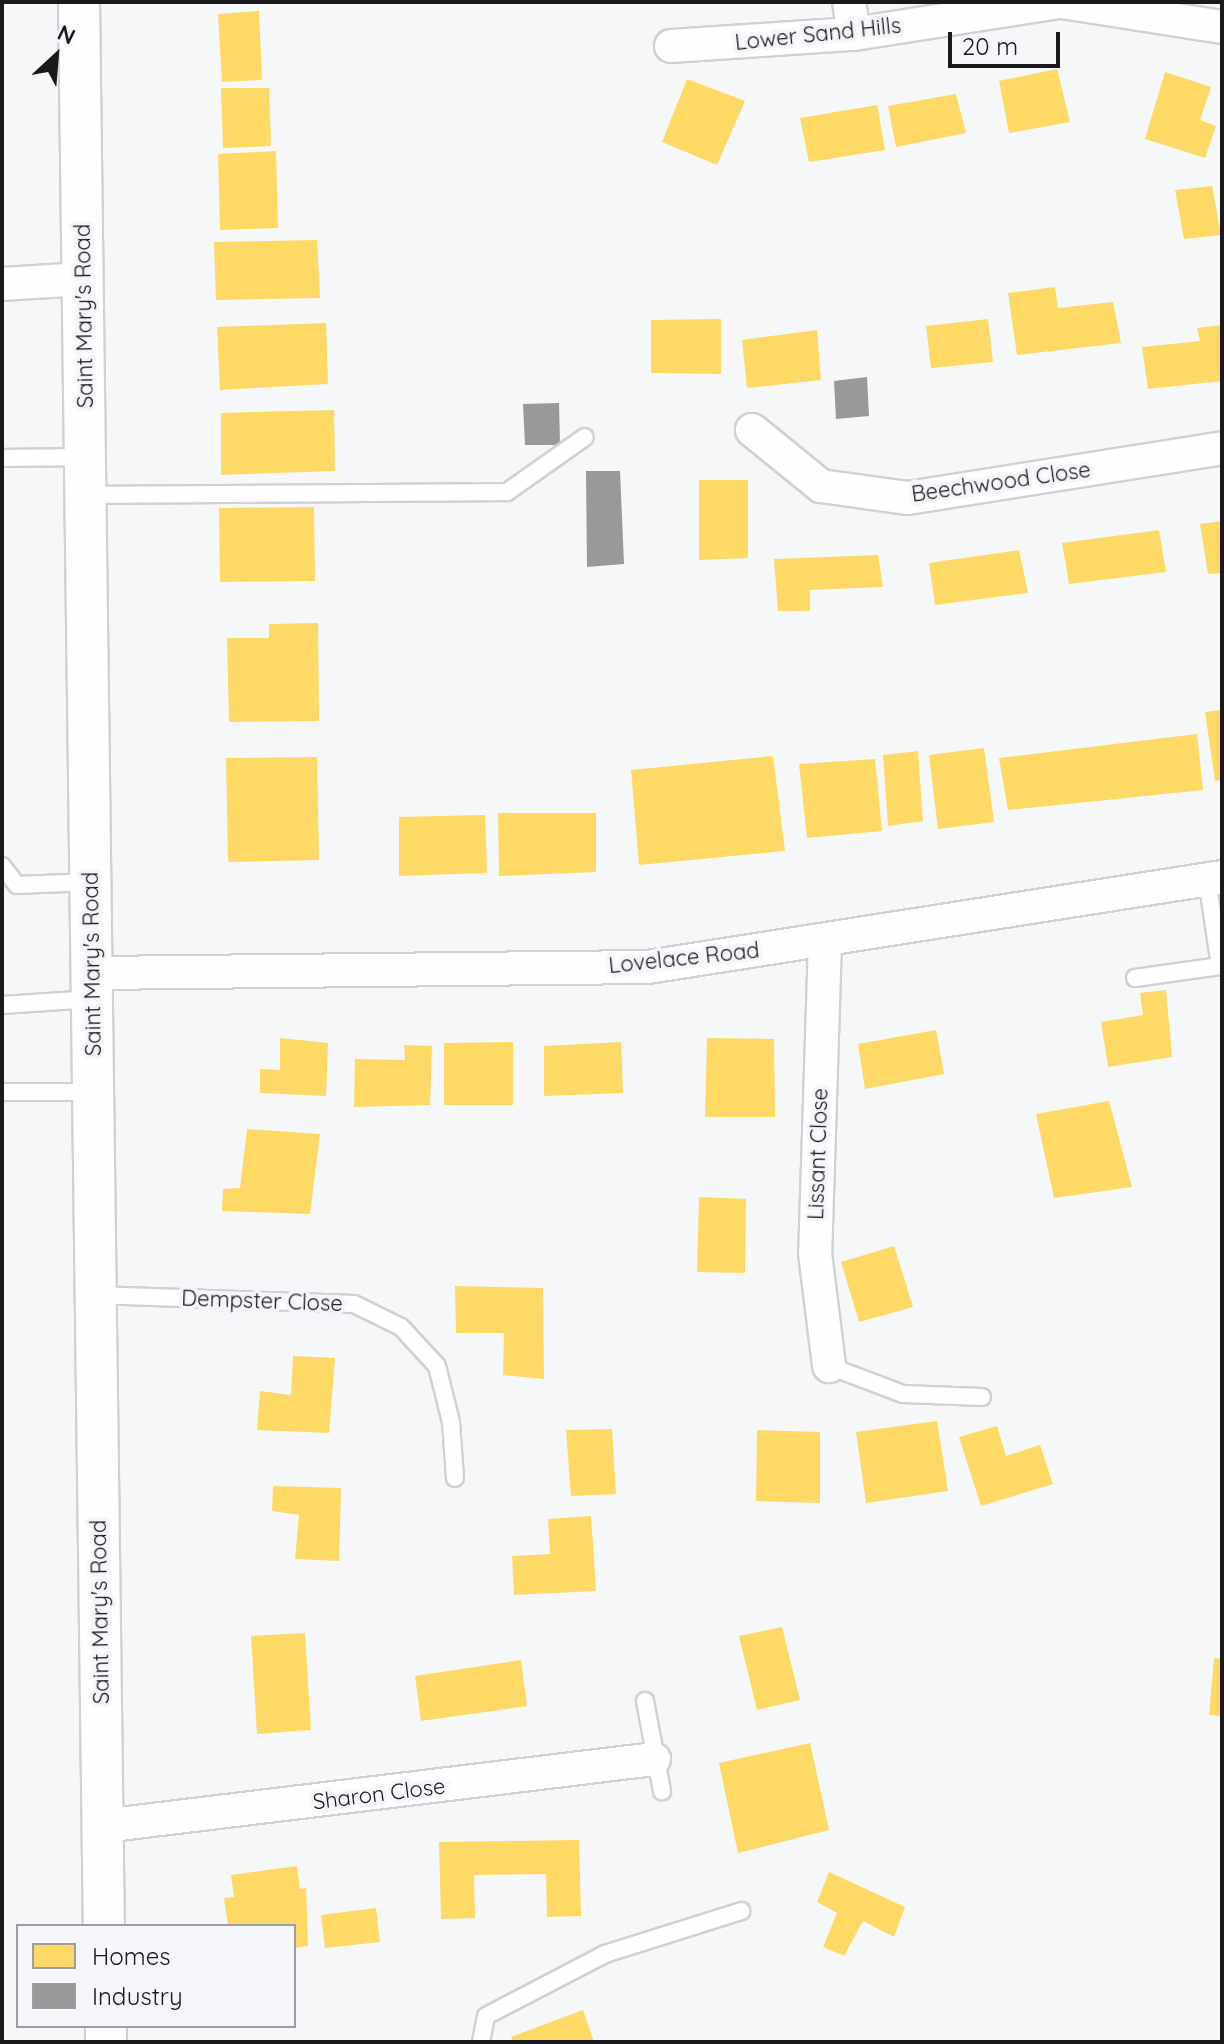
<!DOCTYPE html>
<html>
<head>
<meta charset="utf-8">
<style>
  body { margin:0 }
  #map { position:relative; width:1224px; height:2044px; overflow:hidden; background:#f6f7f9; font-family:Quicksand,sans-serif }
  div>[style] { position:absolute }
  .homes>* { inset:0; background:#ffd966 }
  .industry>* { inset:0; background:#999 }
  .roads { filter:drop-shadow(2px 0 #d1d1d3) drop-shadow(-2px 0 #d1d1d3) drop-shadow(0 2px #d1d1d3) drop-shadow(0 -2px #d1d1d3) }
  .service>* { height:16px; margin:-8px; padding:0 8px; transform-origin:8px; border-radius:8px; background:#fefefe }
  .minor>* { height:32px; margin:-16px; padding:0 16px; transform-origin:16px; border-radius:16px; background:#fefefe }
  .tertiary>* { height:40px; margin:-20px; padding:0 20px; transform-origin:20px; border-radius:20px; background:#fefefe }
  span { translate:-50% -50%; white-space:nowrap; text-align:center; line-height:1.15; -webkit-text-stroke:8px #f5f6fa; paint-order:stroke }
  .street-label { font-size:22px; color:#19191b }
  .frame { position:absolute; inset:0; border:4px solid #19191b; pointer-events:none }
  .legend { position:absolute; left:16px; top:1924px; width:280px; height:104px; box-sizing:border-box; background:#f5f6fa; border:2px solid #9d9ea1; margin:0; padding:10px 14px; list-style:none; font-size:24px; color:#19191b }
  .legend li { display:flex; align-items:center; gap:16px; height:40px }
  .legend b { width:40px; border:2px solid #9d9ea1 }
  .north { position:absolute; left:16px; top:16px; width:80px; height:80px; -webkit-text-stroke:6px #f5f6fa; paint-order:stroke; rotate:26deg; font-size:22px; font-weight:700; line-height:32px; text-align:center; color:#19191b }
  .north::after { content:''; display:block; margin:auto; width:28px; height:36px; background:#19191b; clip-path:polygon(50% 0,100% 100%,50% 72%,0 100%) }
  .scale { position:absolute; left:948px; top:32px; width:112px; height:36px; box-sizing:border-box; border:4px solid #19191b; border-top:0; padding-left:10px; font-size:24px; line-height:28px; white-space:nowrap; color:#19191b; -webkit-text-stroke:6px #f5f6fa; paint-order:stroke }
</style>
</head>
<body>
<div id="map">
  <div class="homes">
    <div style="clip-path:polygon(259px 11px,262px 80px,222px 82px,218px 14px)"></div>
    <div style="clip-path:polygon(1057px 69px,1070px 122px,1009px 133px,999px 81px)"></div>
    <div style="clip-path:polygon(1165px 72px,1211px 87px,1200px 120px,1216px 126px,1205px 158px,1145px 139px)"></div>
    <div style="clip-path:polygon(687px 79px,745px 101px,717px 165px,662px 142px)"></div>
    <div style="clip-path:polygon(221px 88px,269px 88px,271px 146px,223px 148px)"></div>
    <div style="clip-path:polygon(956px 94px,966px 133px,896px 147px,888px 106px)"></div>
    <div style="clip-path:polygon(877px 105px,885px 150px,809px 162px,800px 118px)"></div>
    <div style="clip-path:polygon(276px 151px,278px 228px,220px 230px,218px 154px)"></div>
    <div style="clip-path:polygon(1212px 186px,1221px 235px,1184px 239px,1175px 190px)"></div>
    <div style="clip-path:polygon(317px 240px,320px 298px,216px 300px,214px 242px)"></div>
    <div style="clip-path:polygon(1055px 287px,1058px 308px,1113px 302px,1121px 343px,1017px 355px,1008px 293px)"></div>
    <div style="clip-path:polygon(721px 319px,721px 374px,651px 373px,651px 320px)"></div>
    <div style="clip-path:polygon(988px 319px,993px 362px,931px 368px,926px 326px)"></div>
    <div style="clip-path:polygon(326px 323px,328px 384px,220px 390px,217px 327px)"></div>
    <div style="clip-path:polygon(1222px 325px,1222px 381px,1148px 389px,1142px 347px,1200px 341px,1197px 328px)"></div>
    <div style="clip-path:polygon(817px 330px,821px 380px,747px 388px,742px 340px)"></div>
    <div style="clip-path:polygon(334px 410px,335px 471px,221px 475px,221px 413px)"></div>
    <div style="clip-path:polygon(699px 480px,748px 480px,748px 558px,699px 560px)"></div>
    <div style="clip-path:polygon(314px 507px,315px 581px,220px 582px,219px 508px)"></div>
    <div style="clip-path:polygon(1222px 521px,1222px 573px,1208px 574px,1200px 524px)"></div>
    <div style="clip-path:polygon(1159px 530px,1166px 572px,1069px 584px,1062px 543px)"></div>
    <div style="clip-path:polygon(1019px 550px,1028px 593px,935px 605px,929px 563px)"></div>
    <div style="clip-path:polygon(878px 555px,883px 587px,810px 590px,810px 611px,778px 611px,774px 559px)"></div>
    <div style="clip-path:polygon(318px 623px,319px 721px,229px 722px,227px 638px,269px 638px,269px 624px)"></div>
    <div style="clip-path:polygon(1222px 710px,1222px 780px,1215px 781px,1205px 712px)"></div>
    <div style="clip-path:polygon(1197px 734px,1203px 790px,1008px 810px,999px 758px)"></div>
    <div style="clip-path:polygon(984px 748px,994px 822px,938px 829px,929px 755px)"></div>
    <div style="clip-path:polygon(918px 751px,923px 821px,888px 826px,883px 755px)"></div>
    <div style="clip-path:polygon(773px 756px,785px 851px,639px 865px,631px 770px)"></div>
    <div style="clip-path:polygon(317px 757px,319px 860px,228px 862px,226px 758px)"></div>
    <div style="clip-path:polygon(875px 759px,882px 831px,807px 838px,799px 764px)"></div>
    <div style="clip-path:polygon(498px 813px,596px 813px,596px 872px,499px 876px)"></div>
    <div style="clip-path:polygon(485px 815px,487px 873px,399px 876px,399px 817px)"></div>
    <div style="clip-path:polygon(1166px 990px,1172px 1057px,1108px 1067px,1101px 1022px,1143px 1015px,1140px 993px)"></div>
    <div style="clip-path:polygon(936px 1030px,944px 1074px,865px 1089px,858px 1044px)"></div>
    <div style="clip-path:polygon(280px 1038px,328px 1043px,326px 1096px,260px 1093px,260px 1069px,280px 1070px)"></div>
    <div style="clip-path:polygon(707px 1038px,774px 1039px,775px 1117px,705px 1117px)"></div>
    <div style="clip-path:polygon(513px 1042px,513px 1105px,444px 1105px,444px 1043px)"></div>
    <div style="clip-path:polygon(621px 1042px,623px 1093px,544px 1096px,544px 1046px)"></div>
    <div style="clip-path:polygon(404px 1045px,432px 1046px,430px 1105px,354px 1107px,355px 1059px,405px 1060px)"></div>
    <div style="clip-path:polygon(1109px 1101px,1132px 1187px,1054px 1198px,1036px 1114px)"></div>
    <div style="clip-path:polygon(247px 1129px,320px 1134px,310px 1214px,222px 1211px,223px 1189px,240px 1188px)"></div>
    <div style="clip-path:polygon(699px 1197px,746px 1199px,745px 1273px,697px 1272px)"></div>
    <div style="clip-path:polygon(894px 1246px,913px 1307px,859px 1322px,841px 1262px)"></div>
    <div style="clip-path:polygon(455px 1286px,543px 1288px,544px 1379px,503px 1375px,504px 1333px,456px 1333px)"></div>
    <div style="clip-path:polygon(293px 1356px,335px 1358px,329px 1433px,257px 1430px,260px 1391px,291px 1395px)"></div>
    <div style="clip-path:polygon(937px 1421px,948px 1491px,866px 1503px,856px 1432px)"></div>
    <div style="clip-path:polygon(997px 1426px,1006px 1456px,1040px 1445px,1053px 1484px,981px 1506px,959px 1437px)"></div>
    <div style="clip-path:polygon(612px 1429px,616px 1494px,571px 1496px,566px 1430px)"></div>
    <div style="clip-path:polygon(757px 1430px,820px 1432px,820px 1503px,756px 1501px)"></div>
    <div style="clip-path:polygon(273px 1486px,341px 1488px,339px 1561px,295px 1559px,299px 1515px,272px 1511px)"></div>
    <div style="clip-path:polygon(591px 1516px,596px 1591px,514px 1595px,512px 1556px,550px 1554px,548px 1519px)"></div>
    <div style="clip-path:polygon(782px 1627px,800px 1700px,757px 1710px,739px 1636px)"></div>
    <div style="clip-path:polygon(305px 1633px,311px 1730px,257px 1734px,251px 1636px)"></div>
    <div style="clip-path:polygon(1214px 1658px,1222px 1659px,1222px 1716px,1209px 1715px)"></div>
    <div style="clip-path:polygon(521px 1660px,527px 1706px,421px 1721px,415px 1676px)"></div>
    <div style="clip-path:polygon(810px 1743px,829px 1830px,738px 1853px,719px 1763px)"></div>
    <div style="clip-path:polygon(579px 1840px,581px 1916px,547px 1917px,546px 1874px,474px 1875px,475px 1918px,441px 1919px,439px 1842px)"></div>
    <div style="clip-path:polygon(297px 1866px,300px 1889px,306px 1888px,308px 1946px,294px 1948px,294px 1926px,228px 1926px,224px 1898px,234px 1897px,231px 1875px)"></div>
    <div style="clip-path:polygon(829px 1872px,905px 1907px,894px 1937px,863px 1921px,844px 1956px,823px 1947px,837px 1913px,817px 1902px)"></div>
    <div style="clip-path:polygon(376px 1908px,380px 1942px,325px 1948px,321px 1915px)"></div>
    <div style="clip-path:polygon(583px 2010px,594px 2042px,513px 2042px,511px 2037px)"></div>
  </div>
  <div class="industry">
    <div style="clip-path:polygon(867px 377px,869px 416px,836px 419px,834px 381px)"></div>
    <div style="clip-path:polygon(559px 403px,560px 445px,525px 445px,523px 404px)"></div>
    <div style="clip-path:polygon(586px 471px,620px 471px,624px 564px,587px 567px)"></div>
  </div>
  <div class="roads">
    <div class="service">
      <div style="left:2px;top:458px;width:82px;rotate:-0.7deg"></div>
      <div style="left:88px;top:495px;width:419px;rotate:-0.4deg"></div>
      <div style="left:507px;top:492px;width:95px;rotate:-35.2deg"></div>
      <div style="left:2px;top:866px;width:24px;rotate:52deg"></div>
      <div style="left:17px;top:885px;width:74px;rotate:-2.3deg"></div>
      <div style="left:1135px;top:978px;width:86px;rotate:-8deg"></div>
      <div style="left:1220px;top:966px;width:88px;rotate:-98.5deg"></div>
      <div style="left:2px;top:1005px;width:90px;rotate:-3.8deg"></div>
      <div style="left:2px;top:1092px;width:91px"></div>
      <div style="left:95px;top:1295px;width:259px;rotate:2deg"></div>
      <div style="left:354px;top:1304px;width:52px;rotate:26.1deg"></div>
      <div style="left:401px;top:1327px;width:53px;rotate:47.3deg"></div>
      <div style="left:437px;top:1366px;width:58px;rotate:76deg"></div>
      <div style="left:451px;top:1422px;width:56px;rotate:85.9deg"></div>
      <div style="left:829px;top:1366px;width:79px;rotate:20.7deg"></div>
      <div style="left:903px;top:1394px;width:79px;rotate:2.2deg"></div>
      <div style="left:645px;top:1701px;width:92px;rotate:79.3deg"></div>
      <div style="left:481px;top:2042px;width:26px;rotate:-79deg"></div>
      <div style="left:486px;top:2016px;width:134px;rotate:-27.5deg"></div>
      <div style="left:605px;top:1954px;width:143px;rotate:-17.5deg"></div>
    </div>
    <div class="minor">
      <div style="left:849px;top:2px;width:32px;rotate:81deg"></div>
      <div style="left:1062px;top:2px;width:162px;rotate:8.9deg"></div>
      <div style="left:671px;top:46px;width:183px;rotate:-3.8deg"></div>
      <div style="left:854px;top:34px;width:206px;rotate:-8.9deg"></div>
      <div style="left:2px;top:284px;width:81px;rotate:-3.5deg"></div>
      <div style="left:752px;top:430px;width:89px;rotate:39.1deg"></div>
      <div style="left:821px;top:486px;width:88px;rotate:7.9deg"></div>
      <div style="left:908px;top:498px;width:318px;rotate:-9deg"></div>
      <div style="left:825px;top:941px;width:312px;rotate:91.8deg"></div>
      <div style="left:815px;top:1253px;width:114px;rotate:82.9deg"></div>
      <div style="left:93px;top:973px;width:555px;rotate:-0.62deg"></div>
      <div style="left:648px;top:967px;width:581px;rotate:-8.91deg"></div>
      <div style="left:103px;top:1826px;width:555px;rotate:-6.93deg"></div>
    </div>
    <div class="tertiary">
      <div style="left:79px;top:2px;width:1924px;rotate:89.26deg"></div>
      <div style="left:106px;top:2026px;width:16px;rotate:90deg"></div>
    </div>
  </div>
  <div class="street-label">
    <span style="left:818px;top:34px;rotate:-6deg">Lower Sand Hills</span>
    <span style="left:84px;top:316px;rotate:-91deg">Saint Mary's Road</span>
    <span style="left:1001px;top:482px;rotate:-8deg">Beechwood Close</span>
    <span style="left:684px;top:958px;rotate:-6deg">Lovelace Road</span>
    <span style="left:92px;top:964px;rotate:-91deg">Saint Mary's Road</span>
    <span style="left:818px;top:1154px;rotate:-88deg">Lissant Close</span>
    <span style="left:262px;top:1301px;rotate:2deg">Dempster Close</span>
    <span style="left:100px;top:1612px;rotate:-91deg">Saint Mary's Road</span>
    <span style="left:379px;top:1794px;rotate:-7deg">Sharon Close</span>
  </div>
  <div class="frame"></div>
  <ul class="legend">
  <li><b style="height:22px;background:#ffd966"></b>Homes</li>
  <li><b style="height:22px;background:#999"></b>Industry</li>
  </ul>
  <div class="north">N</div>
  <div class="scale">20 m</div>
</div>
</body>
</html>
